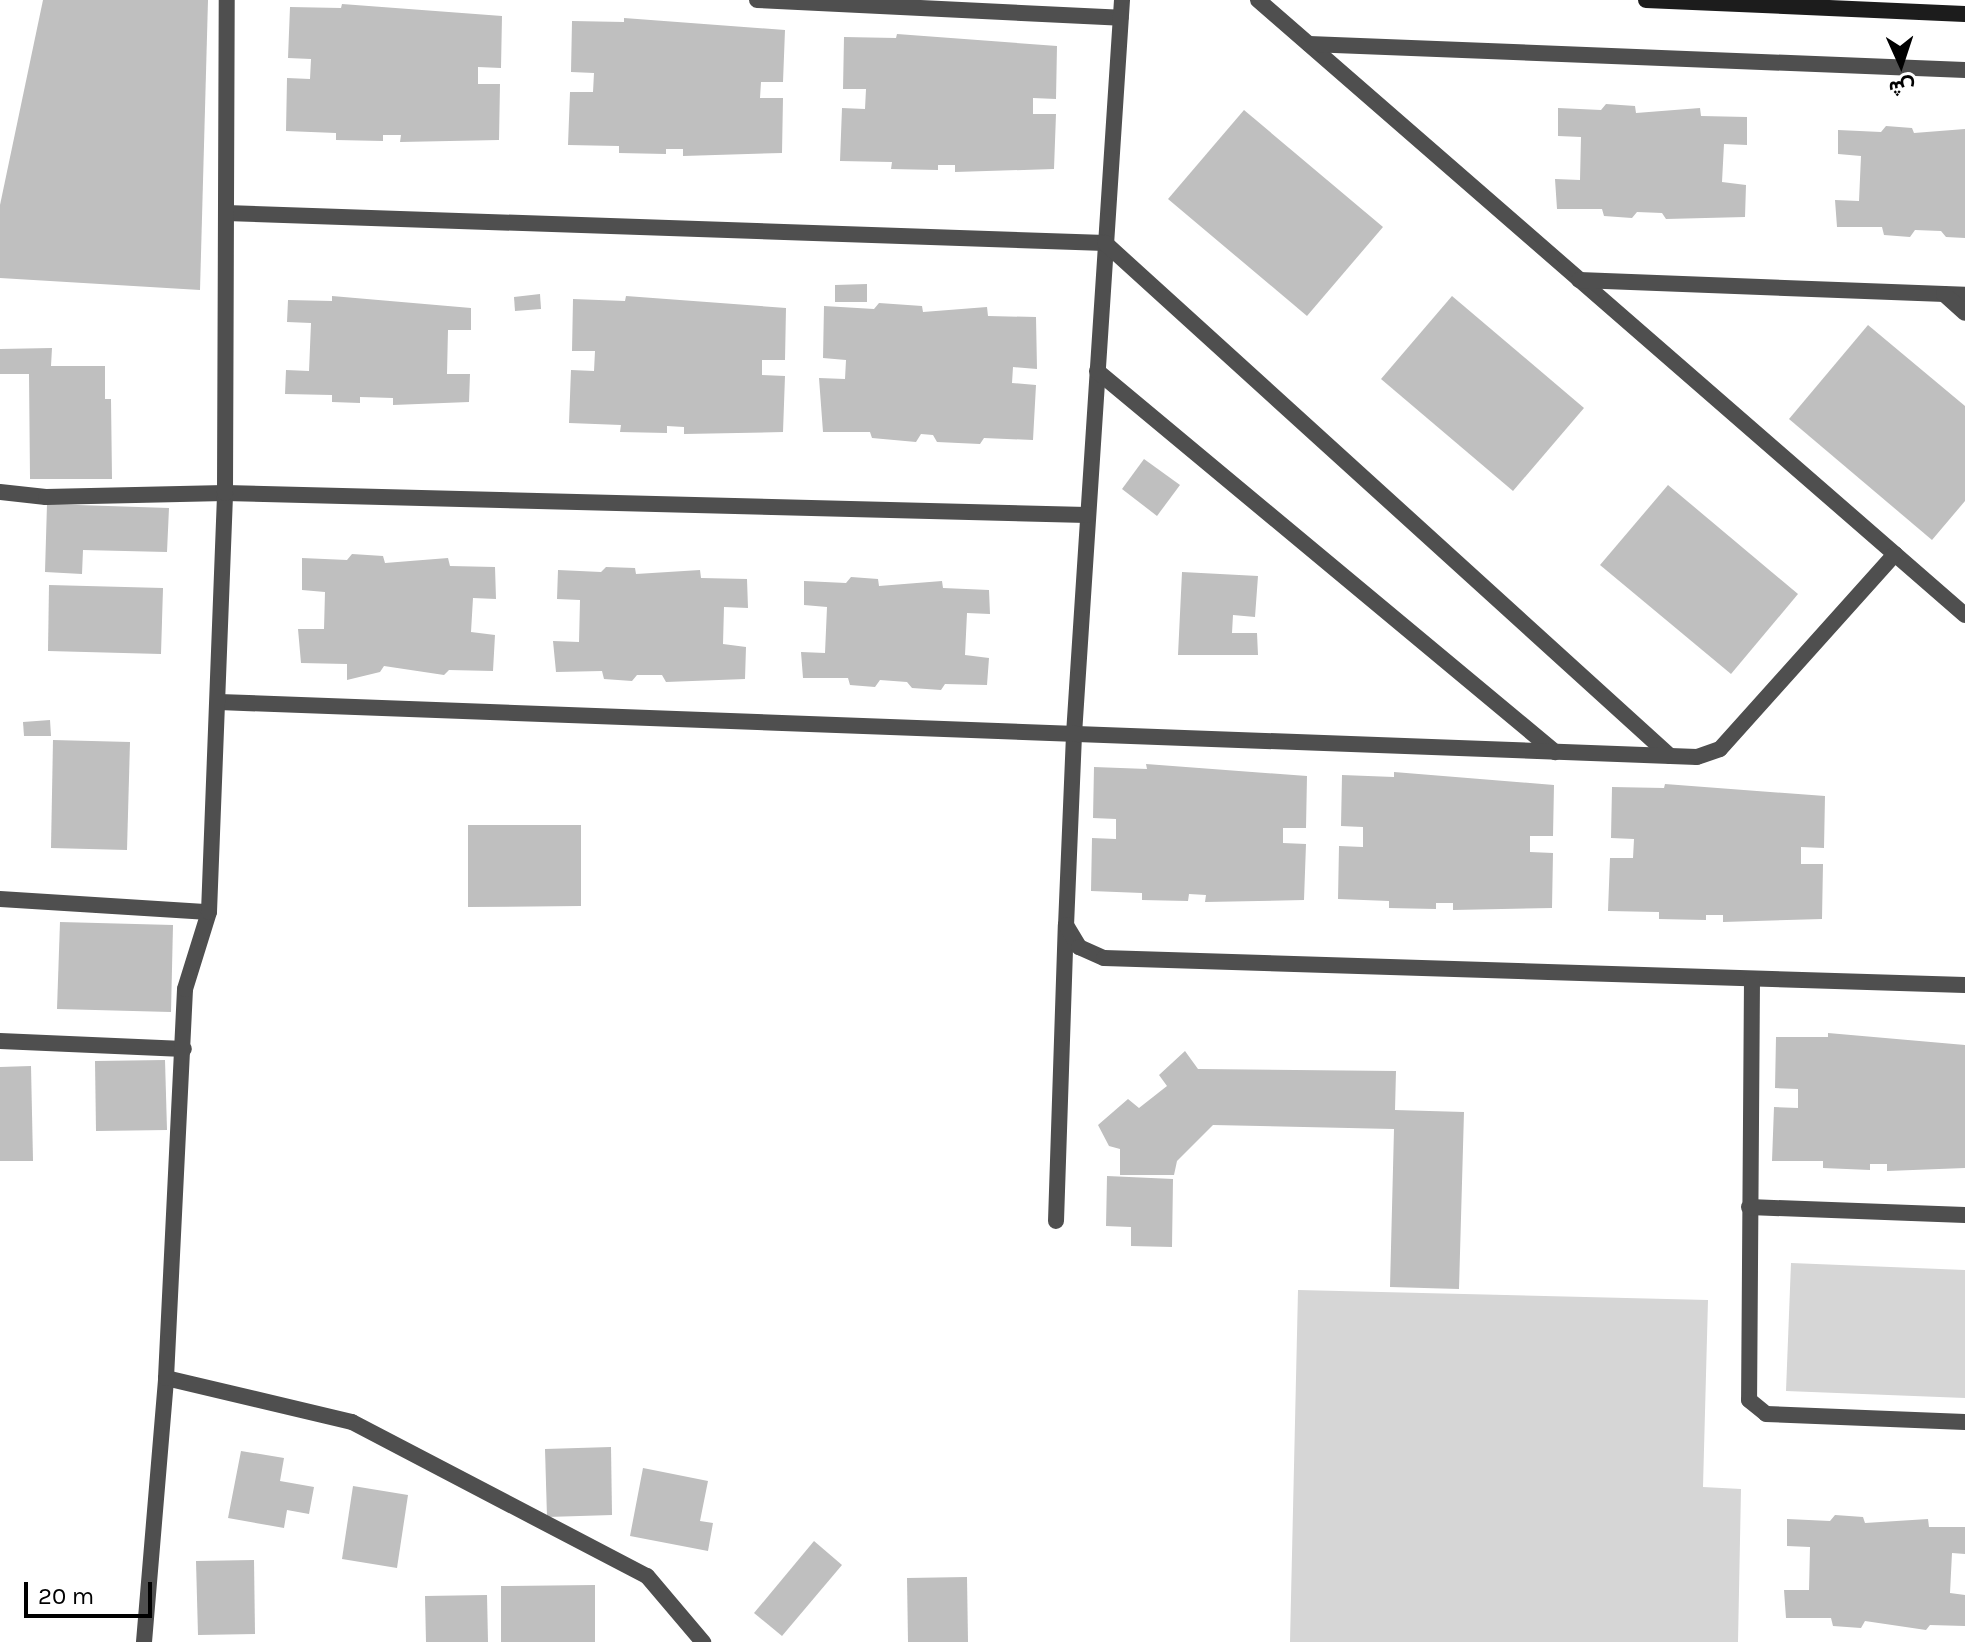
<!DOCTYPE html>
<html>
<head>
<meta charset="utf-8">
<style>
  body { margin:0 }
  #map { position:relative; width:1965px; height:1642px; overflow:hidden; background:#fff; font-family:Karla,Vazirmatn,sans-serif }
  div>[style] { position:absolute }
  .green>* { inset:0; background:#d6d6d6 }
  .building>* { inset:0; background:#bfbfbf }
  .lane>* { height:16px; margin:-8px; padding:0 8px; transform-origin:8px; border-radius:8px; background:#4f4f4f }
  .street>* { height:16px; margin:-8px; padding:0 8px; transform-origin:8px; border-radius:8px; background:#4f4f4f }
  .secondary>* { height:16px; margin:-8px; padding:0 8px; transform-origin:8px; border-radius:8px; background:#1c1c1c }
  span { translate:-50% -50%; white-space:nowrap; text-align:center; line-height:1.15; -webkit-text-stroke:6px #fff; paint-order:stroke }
  .north { position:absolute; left:1861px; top:24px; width:80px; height:80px; -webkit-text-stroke:6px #fff; paint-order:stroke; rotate:177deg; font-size:22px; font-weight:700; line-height:32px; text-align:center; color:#000 }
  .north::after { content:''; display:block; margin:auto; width:28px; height:36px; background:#000; clip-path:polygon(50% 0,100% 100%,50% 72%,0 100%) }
  .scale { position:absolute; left:24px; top:1582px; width:128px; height:36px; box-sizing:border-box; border:4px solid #000; border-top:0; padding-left:10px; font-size:24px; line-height:28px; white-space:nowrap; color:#000; -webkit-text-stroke:6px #fff; paint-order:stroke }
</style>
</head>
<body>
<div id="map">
  <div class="green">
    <div style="clip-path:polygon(1791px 1263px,1965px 1270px,1965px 1398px,1786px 1391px)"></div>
    <div style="clip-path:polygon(1298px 1290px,1708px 1300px,1703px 1487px,1741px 1489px,1738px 1642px,1290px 1642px)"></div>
  </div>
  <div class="building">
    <div style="clip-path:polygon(43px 0,208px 0,200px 290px,0 278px,0 205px)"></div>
    <div style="clip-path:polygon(342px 4px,502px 16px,501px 68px,478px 67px,478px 84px,500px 84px,499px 140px,400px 142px,401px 135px,383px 135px,383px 141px,336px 140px,336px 133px,286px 131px,287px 78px,310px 79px,311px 59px,288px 58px,290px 7px,341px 8px)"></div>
    <div style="clip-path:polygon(624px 18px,785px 30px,783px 82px,761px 82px,760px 98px,783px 98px,782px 153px,683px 156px,683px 149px,666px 149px,666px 154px,619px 153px,619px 146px,568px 145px,570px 92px,593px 92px,594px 73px,571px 72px,572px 21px,624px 22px)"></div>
    <div style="clip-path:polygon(897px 34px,1057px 46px,1056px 99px,1033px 98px,1033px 114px,1056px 114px,1054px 169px,955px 172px,955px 165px,938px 165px,938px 170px,891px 169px,892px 162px,840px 161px,842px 108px,865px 109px,866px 89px,843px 89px,844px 37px,896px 38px)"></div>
    <div style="clip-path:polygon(1606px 104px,1635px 106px,1636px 113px,1700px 108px,1701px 116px,1747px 117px,1747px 145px,1724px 144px,1722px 182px,1746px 185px,1745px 217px,1666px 219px,1662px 213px,1637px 212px,1632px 218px,1604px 216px,1602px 209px,1557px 209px,1555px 179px,1580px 180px,1581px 137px,1558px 136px,1558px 108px,1601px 110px)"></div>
    <div style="clip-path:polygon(1244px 110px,1383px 227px,1307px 316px,1168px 199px)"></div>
    <div style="clip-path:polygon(1886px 126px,1912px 128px,1914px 133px,1965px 129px,1965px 238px,1946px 237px,1941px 231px,1915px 230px,1910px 237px,1884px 235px,1882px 227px,1837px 227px,1835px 200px,1859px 201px,1861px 156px,1838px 154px,1838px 130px,1881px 132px)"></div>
    <div style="clip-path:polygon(867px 284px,867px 302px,835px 302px,835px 285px)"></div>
    <div style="clip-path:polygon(540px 294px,541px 309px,515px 311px,514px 297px)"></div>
    <div style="clip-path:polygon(332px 296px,471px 308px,471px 330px,448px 330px,447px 374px,470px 374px,469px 402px,393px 405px,393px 398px,360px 397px,360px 403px,332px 402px,332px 395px,285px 394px,286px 370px,309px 371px,311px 323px,287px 322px,288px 300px,332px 301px)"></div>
    <div style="clip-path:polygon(626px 296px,786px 308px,785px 360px,762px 360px,762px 375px,785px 376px,783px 432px,684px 434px,684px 427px,667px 426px,667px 433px,620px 432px,621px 425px,569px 423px,571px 370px,594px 371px,595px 351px,572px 351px,573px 299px,625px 301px)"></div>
    <div style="clip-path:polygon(1452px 296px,1584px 408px,1513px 491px,1381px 379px)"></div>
    <div style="clip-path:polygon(879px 303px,922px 306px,923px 312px,987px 307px,988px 316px,1036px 317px,1037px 369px,1013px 367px,1012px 383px,1036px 385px,1033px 440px,984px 438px,980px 444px,937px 442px,933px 435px,921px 434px,916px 442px,872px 438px,870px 432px,823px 432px,819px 378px,845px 379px,846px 360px,823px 358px,824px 306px,874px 309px)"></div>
    <div style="clip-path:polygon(1868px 325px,1965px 406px,1965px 501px,1932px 540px,1789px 419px)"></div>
    <div style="clip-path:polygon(52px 348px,51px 366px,105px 366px,105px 399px,111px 399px,112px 479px,30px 479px,29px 374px,0 374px,0 349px)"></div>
    <div style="clip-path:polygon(1144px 459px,1180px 485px,1157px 516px,1122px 489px)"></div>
    <div style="clip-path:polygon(1668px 485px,1798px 594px,1731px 674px,1600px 565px)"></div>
    <div style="clip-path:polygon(47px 504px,169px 508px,167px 552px,83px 550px,82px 574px,45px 572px)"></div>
    <div style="clip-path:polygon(352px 554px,383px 556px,385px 563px,448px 558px,450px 566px,495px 567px,496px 599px,473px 598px,471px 632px,495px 635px,493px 671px,449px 670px,444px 675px,384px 666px,380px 672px,347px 680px,347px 664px,301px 663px,298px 629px,324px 629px,325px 592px,302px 590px,302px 558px,347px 560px)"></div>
    <div style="clip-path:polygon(606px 567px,635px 568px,636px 574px,700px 570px,701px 578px,747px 579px,748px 608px,724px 607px,723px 644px,746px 647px,745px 679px,666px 682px,662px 675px,637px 675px,632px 681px,604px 679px,602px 671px,556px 672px,553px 641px,579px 642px,580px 600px,557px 599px,558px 570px,601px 572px)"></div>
    <div style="clip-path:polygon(1182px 572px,1258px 576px,1255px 617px,1233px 615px,1232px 633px,1257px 633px,1258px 655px,1178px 655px)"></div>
    <div style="clip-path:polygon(851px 577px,878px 579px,879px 586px,942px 581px,943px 588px,989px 590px,990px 614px,967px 613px,965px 655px,989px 658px,987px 685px,945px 684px,941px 690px,912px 688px,907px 682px,880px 680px,875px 687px,850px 685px,848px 678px,803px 678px,801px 652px,825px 653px,827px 607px,804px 605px,804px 581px,846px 583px)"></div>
    <div style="clip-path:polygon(49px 585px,163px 588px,161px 654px,48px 651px)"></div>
    <div style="clip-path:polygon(50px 720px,51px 736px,24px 736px,23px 722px)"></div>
    <div style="clip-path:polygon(53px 740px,130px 742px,127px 850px,51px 848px)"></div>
    <div style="clip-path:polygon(1146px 764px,1307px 776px,1306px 828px,1283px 828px,1283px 843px,1306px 844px,1304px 900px,1205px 902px,1206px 895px,1189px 894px,1188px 901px,1142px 900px,1142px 893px,1091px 891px,1092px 838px,1116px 839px,1116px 819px,1093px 818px,1094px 767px,1147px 769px)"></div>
    <div style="clip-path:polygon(1394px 772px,1554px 785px,1553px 836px,1530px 836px,1530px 852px,1553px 853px,1552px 908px,1453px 910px,1453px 903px,1436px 903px,1436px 909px,1389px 908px,1389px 901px,1338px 899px,1339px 846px,1363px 847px,1363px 827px,1341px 826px,1342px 775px,1394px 777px)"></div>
    <div style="clip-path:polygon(1665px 784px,1825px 796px,1824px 848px,1801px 847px,1801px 864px,1823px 864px,1822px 919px,1723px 922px,1723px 915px,1706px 915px,1706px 920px,1659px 919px,1659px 912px,1608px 911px,1610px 858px,1633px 858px,1634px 839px,1611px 838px,1612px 787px,1664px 788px)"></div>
    <div style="clip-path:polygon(468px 825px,581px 825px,581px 906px,468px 907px)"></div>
    <div style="clip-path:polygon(60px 922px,173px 925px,171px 1012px,57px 1009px)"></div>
    <div style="clip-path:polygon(1828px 1033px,1965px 1045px,1965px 1168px,1887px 1171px,1887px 1164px,1870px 1164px,1870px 1170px,1823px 1168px,1823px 1161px,1772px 1161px,1774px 1107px,1798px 1108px,1798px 1089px,1775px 1088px,1776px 1037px,1828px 1037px)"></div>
    <div style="clip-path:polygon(1185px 1051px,1198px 1069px,1396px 1071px,1395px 1110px,1464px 1112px,1459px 1289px,1390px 1287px,1394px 1129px,1213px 1125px,1177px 1161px,1174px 1175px,1120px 1175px,1120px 1149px,1109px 1146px,1098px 1125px,1128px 1099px,1139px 1108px,1167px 1086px,1159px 1075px)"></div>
    <div style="clip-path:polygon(165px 1060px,167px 1130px,96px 1131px,95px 1061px)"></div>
    <div style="clip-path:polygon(31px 1066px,33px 1161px,0 1161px,0 1067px)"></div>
    <div style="clip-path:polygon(1107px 1176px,1173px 1179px,1172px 1247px,1131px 1246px,1131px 1227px,1106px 1226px)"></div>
    <div style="clip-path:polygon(611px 1447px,612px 1515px,547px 1517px,545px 1449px)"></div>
    <div style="clip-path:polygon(241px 1451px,284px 1458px,280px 1481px,314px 1487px,309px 1514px,287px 1510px,284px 1528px,228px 1518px)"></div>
    <div style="clip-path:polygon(643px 1468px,708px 1481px,700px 1521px,713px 1523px,708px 1551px,630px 1536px)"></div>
    <div style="clip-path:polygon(353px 1486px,408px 1495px,397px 1568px,342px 1559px)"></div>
    <div style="clip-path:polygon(1835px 1515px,1863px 1517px,1865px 1523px,1928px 1519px,1929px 1527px,1965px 1527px,1965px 1554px,1952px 1553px,1950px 1593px,1965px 1595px,1965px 1626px,1930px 1625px,1926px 1630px,1865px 1621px,1861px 1628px,1833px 1626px,1831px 1618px,1786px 1618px,1784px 1590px,1809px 1590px,1810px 1547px,1787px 1546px,1787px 1519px,1830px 1521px)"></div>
    <div style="clip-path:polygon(814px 1541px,842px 1565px,782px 1636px,754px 1613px)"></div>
    <div style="clip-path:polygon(254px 1560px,255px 1634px,198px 1635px,196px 1561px)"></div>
    <div style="clip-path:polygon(967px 1577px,968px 1642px,908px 1642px,907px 1578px)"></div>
    <div style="clip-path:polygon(595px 1585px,595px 1642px,501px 1642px,501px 1586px)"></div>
    <div style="clip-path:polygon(487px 1595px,488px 1642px,426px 1642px,425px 1596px)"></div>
  </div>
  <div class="lane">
    <div style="left:1056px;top:1221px;width:296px;rotate:-88.1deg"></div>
  </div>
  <div class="street">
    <div style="left:757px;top:0;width:364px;rotate:2.8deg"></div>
    <div style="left:1122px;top:0;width:737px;rotate:93.74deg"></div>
    <div style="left:1074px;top:735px;width:190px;rotate:92.4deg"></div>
    <div style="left:1066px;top:925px;width:26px;rotate:59deg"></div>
    <div style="left:1079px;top:947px;width:27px;rotate:24deg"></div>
    <div style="left:1104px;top:958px;width:861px;rotate:1.8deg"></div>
    <div style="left:1258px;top:0;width:937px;rotate:41.02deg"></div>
    <div style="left:1309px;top:44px;width:657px;rotate:2.27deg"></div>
    <div style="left:226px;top:213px;width:880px;rotate:1.95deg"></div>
    <div style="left:1105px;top:243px;width:763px;rotate:42.24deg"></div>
    <div style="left:1579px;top:280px;width:386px;rotate:2.2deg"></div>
    <div style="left:1944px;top:294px;width:28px;rotate:42deg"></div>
    <div style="left:1097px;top:371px;width:596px;rotate:39.76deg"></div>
    <div style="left:0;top:492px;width:46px;rotate:6.2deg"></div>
    <div style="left:46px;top:497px;width:179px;rotate:-1.3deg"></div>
    <div style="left:225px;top:493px;width:862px;rotate:1.46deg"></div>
    <div style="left:219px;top:702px;width:1479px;rotate:2.13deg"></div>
    <div style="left:1697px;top:757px;width:24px;rotate:-19deg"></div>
    <div style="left:1720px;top:749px;width:262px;rotate:-48.1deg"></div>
    <div style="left:0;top:899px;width:209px;rotate:3.6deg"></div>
    <div style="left:1752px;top:979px;width:421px;rotate:90.4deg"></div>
    <div style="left:1749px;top:1400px;width:22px;rotate:39deg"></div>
    <div style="left:1766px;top:1414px;width:199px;rotate:2.3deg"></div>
    <div style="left:0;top:1041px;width:184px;rotate:2.5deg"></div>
    <div style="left:1749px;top:1207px;width:216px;rotate:2.1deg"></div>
    <div style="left:166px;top:1378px;width:191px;rotate:13.3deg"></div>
    <div style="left:352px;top:1422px;width:333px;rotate:27.6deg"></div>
    <div style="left:647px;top:1576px;width:87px;rotate:49.7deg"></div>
    <div style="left:144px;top:1642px;width:265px;rotate:-85.2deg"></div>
    <div style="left:166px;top:1378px;width:389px;rotate:-87.2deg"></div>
    <div style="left:185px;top:989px;width:81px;rotate:-72.7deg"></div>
    <div style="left:209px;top:912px;width:419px;rotate:-87.8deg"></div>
    <div style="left:225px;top:493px;width:493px;rotate:-89.8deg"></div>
  </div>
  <div class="secondary">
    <div style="left:1646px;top:0;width:319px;rotate:2.5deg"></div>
  </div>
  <div class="north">ش</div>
  <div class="scale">20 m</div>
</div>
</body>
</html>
